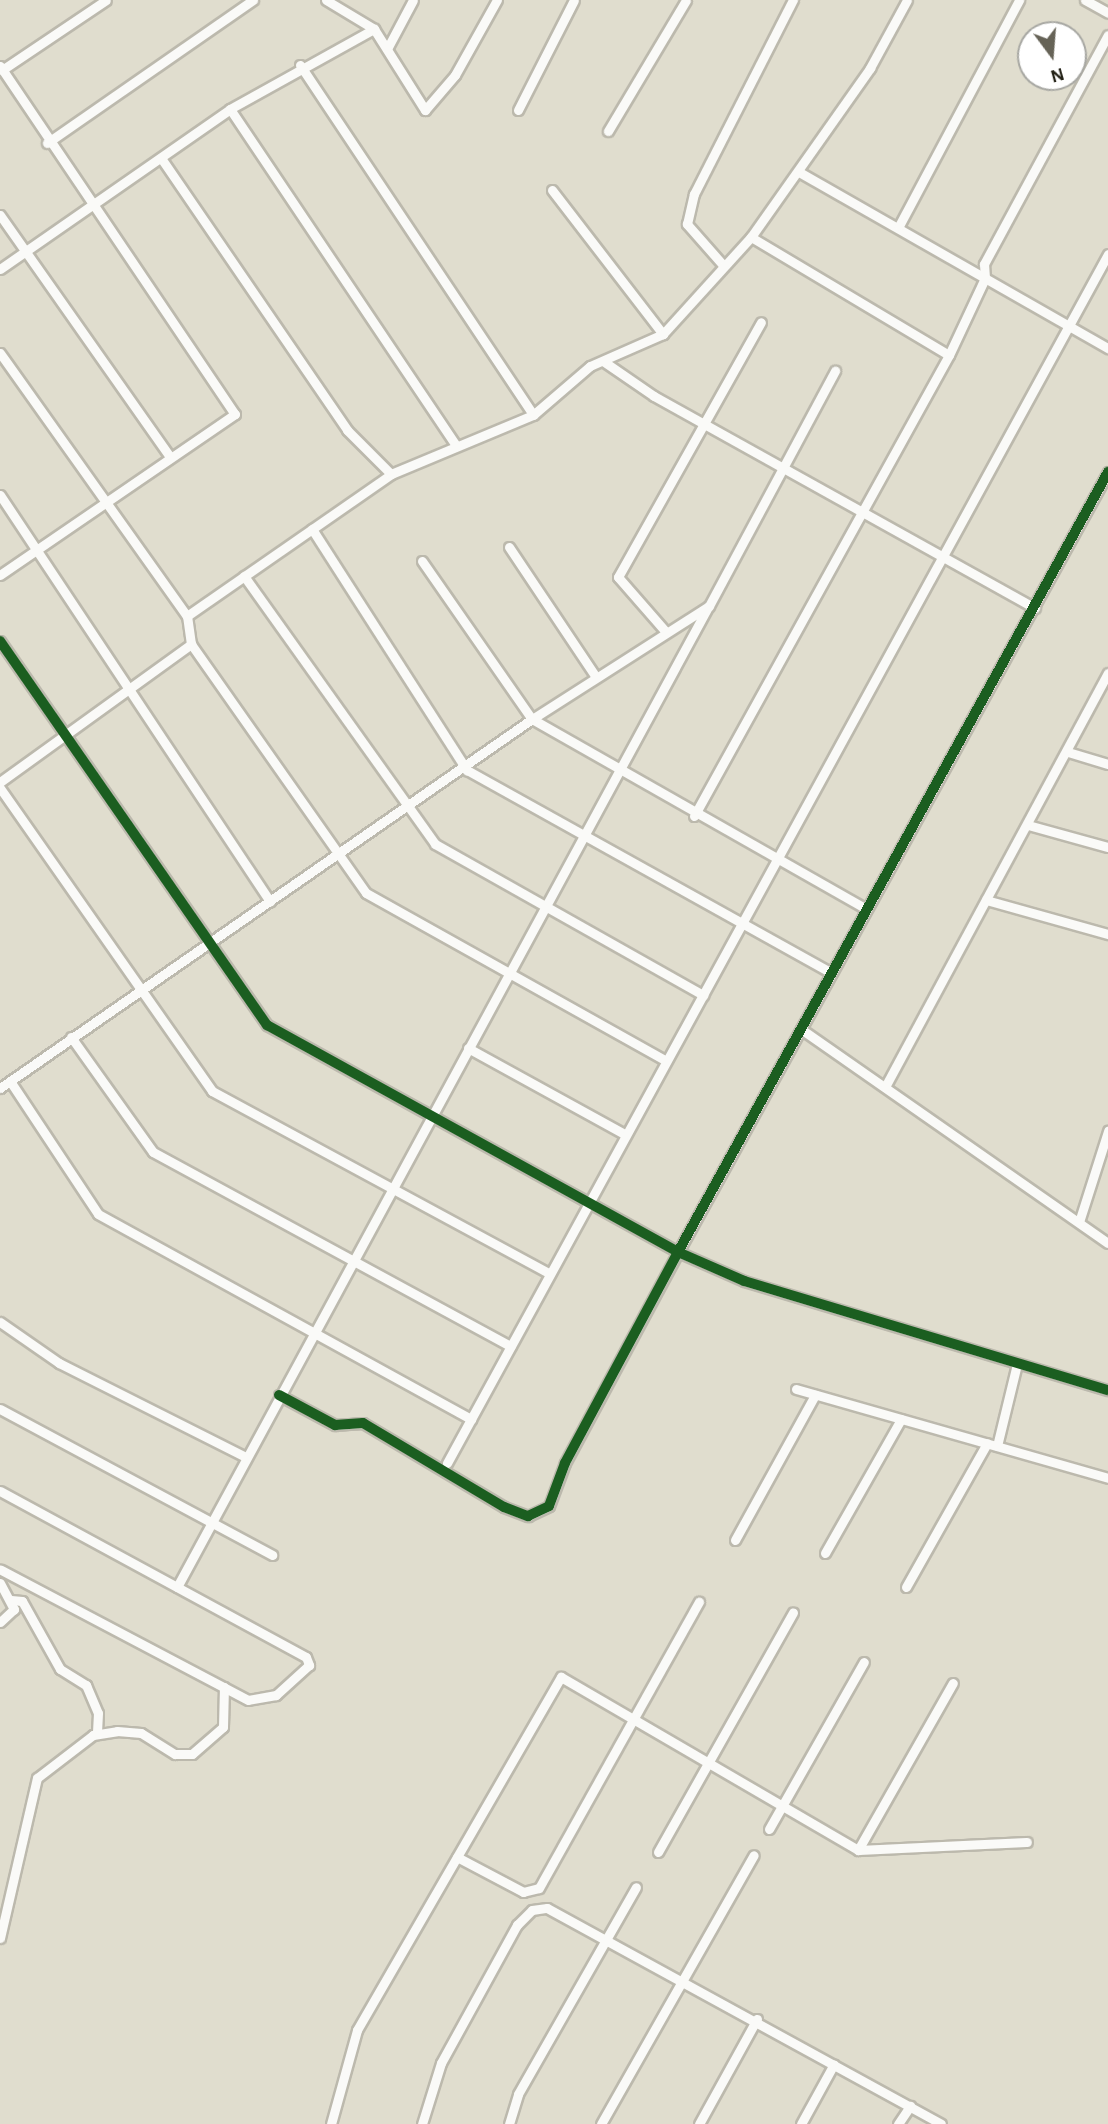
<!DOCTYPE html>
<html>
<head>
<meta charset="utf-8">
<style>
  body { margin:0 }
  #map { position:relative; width:1108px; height:2124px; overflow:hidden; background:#e0ddce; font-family:"Alegreya Sans",sans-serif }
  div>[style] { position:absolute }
  .roads { filter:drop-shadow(2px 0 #bcb9ad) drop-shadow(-2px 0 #bcb9ad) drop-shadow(0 2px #bcb9ad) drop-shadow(0 -2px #bcb9ad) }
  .street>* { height:9px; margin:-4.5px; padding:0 4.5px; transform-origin:4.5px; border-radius:4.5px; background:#fafaf8 }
  .cycleway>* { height:10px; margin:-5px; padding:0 5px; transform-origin:5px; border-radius:5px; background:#1b5e20 }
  span { translate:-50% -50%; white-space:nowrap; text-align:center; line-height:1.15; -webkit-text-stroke:7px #fff; paint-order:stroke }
  .north { position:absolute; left:1017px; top:21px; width:70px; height:70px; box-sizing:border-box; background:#fff; border:2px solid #a7a7a2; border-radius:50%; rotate:164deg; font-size:19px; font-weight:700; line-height:28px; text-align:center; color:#242217 }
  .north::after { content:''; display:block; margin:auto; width:24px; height:32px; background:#666357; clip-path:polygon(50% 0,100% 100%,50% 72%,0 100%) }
</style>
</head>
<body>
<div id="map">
  <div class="roads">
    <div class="street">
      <div style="left:326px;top:0;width:56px;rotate:31.1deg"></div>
      <div style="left:374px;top:29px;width:96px;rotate:57.8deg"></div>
      <div style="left:425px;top:110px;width:46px;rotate:-49.4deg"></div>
      <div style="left:455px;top:75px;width:86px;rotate:-60.8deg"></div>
      <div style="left:1085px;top:0;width:26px;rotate:29deg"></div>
      <div style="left:387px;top:49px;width:55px;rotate:-62deg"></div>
      <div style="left:300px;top:65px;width:420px;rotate:56.3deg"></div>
      <div style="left:0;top:66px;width:420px;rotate:56deg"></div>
      <div style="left:235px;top:414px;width:285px;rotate:145.6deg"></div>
      <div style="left:2px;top:70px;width:125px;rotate:-33.9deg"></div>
      <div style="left:230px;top:109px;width:405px;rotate:56.1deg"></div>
      <div style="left:518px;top:110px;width:123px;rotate:-63deg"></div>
      <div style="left:608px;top:131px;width:152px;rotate:-59.2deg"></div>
      <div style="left:47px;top:143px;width:251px;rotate:-34.8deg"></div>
      <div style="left:161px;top:158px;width:330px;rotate:55.6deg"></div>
      <div style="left:347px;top:430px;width:62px;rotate:45deg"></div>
      <div style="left:799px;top:172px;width:356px;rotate:29.7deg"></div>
      <div style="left:552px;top:190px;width:182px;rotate:52.4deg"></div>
      <div style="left:0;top:215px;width:296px;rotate:54.9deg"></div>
      <div style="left:899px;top:226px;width:256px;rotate:-62deg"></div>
      <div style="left:751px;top:237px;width:230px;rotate:30.8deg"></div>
      <div style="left:723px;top:265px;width:55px;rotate:-131.3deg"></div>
      <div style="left:687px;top:224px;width:31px;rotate:-77deg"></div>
      <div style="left:694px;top:194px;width:218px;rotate:-63deg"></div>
      <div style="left:0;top:269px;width:280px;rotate:-34.8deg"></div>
      <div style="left:230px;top:109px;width:165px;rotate:-29.1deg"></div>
      <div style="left:0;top:353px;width:323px;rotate:54.6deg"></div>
      <div style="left:603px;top:361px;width:62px;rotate:34.5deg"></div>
      <div style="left:654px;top:396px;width:436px;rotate:29.1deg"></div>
      <div style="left:0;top:495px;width:488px;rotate:56.4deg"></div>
      <div style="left:312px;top:529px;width:287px;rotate:57.3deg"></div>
      <div style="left:467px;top:770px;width:417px;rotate:29.1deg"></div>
      <div style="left:509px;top:547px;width:156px;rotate:56.2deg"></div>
      <div style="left:422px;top:561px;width:193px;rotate:55.2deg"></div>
      <div style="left:532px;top:719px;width:383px;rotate:29.6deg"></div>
      <div style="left:244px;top:576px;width:329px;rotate:54.5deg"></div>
      <div style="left:435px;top:844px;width:308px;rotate:29.4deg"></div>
      <div style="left:666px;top:632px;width:73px;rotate:-131.1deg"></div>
      <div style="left:618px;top:577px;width:292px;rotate:-60.7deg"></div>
      <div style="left:0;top:641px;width:468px;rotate:55.2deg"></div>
      <div style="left:267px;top:1025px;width:470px;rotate:28.9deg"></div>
      <div style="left:678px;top:1252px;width:72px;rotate:23.7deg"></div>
      <div style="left:744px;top:1281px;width:380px;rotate:16.7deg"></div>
      <div style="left:191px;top:644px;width:304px;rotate:54.9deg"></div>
      <div style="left:366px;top:893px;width:344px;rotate:29.2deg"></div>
      <div style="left:1068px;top:752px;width:42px;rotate:16.7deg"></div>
      <div style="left:0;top:782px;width:236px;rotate:-35.8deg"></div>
      <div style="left:191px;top:644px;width:28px;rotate:-98deg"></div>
      <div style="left:187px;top:616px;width:249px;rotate:-34.8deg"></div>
      <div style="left:391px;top:474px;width:154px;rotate:-22.6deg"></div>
      <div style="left:533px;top:415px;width:75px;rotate:-40.7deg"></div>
      <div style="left:590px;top:366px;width:80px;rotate:-23.7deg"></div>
      <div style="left:663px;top:334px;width:131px;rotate:-47.8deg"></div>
      <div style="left:751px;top:237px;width:207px;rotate:-54.8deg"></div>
      <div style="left:870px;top:68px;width:77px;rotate:-61.4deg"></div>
      <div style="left:0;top:788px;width:370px;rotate:55deg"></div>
      <div style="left:212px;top:1091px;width:384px;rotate:28.4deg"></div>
      <div style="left:694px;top:816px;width:527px;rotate:-61.05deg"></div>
      <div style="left:949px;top:355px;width:85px;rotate:-64.9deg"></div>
      <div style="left:985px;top:278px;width:14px;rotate:-94deg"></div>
      <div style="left:984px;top:264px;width:260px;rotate:-61.6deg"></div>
      <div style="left:1028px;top:825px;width:83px;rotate:15.4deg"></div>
      <div style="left:986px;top:900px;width:127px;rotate:15.6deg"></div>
      <div style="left:801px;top:1029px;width:374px;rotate:34.9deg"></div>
      <div style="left:71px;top:1037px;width:141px;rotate:54.5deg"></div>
      <div style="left:153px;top:1152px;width:407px;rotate:28.5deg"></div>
      <div style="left:468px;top:1048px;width:180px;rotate:28.8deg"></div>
      <div style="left:10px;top:1081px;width:159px;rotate:56.5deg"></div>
      <div style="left:98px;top:1214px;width:426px;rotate:28.8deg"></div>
      <div style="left:885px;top:1087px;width:470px;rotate:-61.7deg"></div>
      <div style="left:0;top:1088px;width:647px;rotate:-34.75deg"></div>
      <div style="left:532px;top:719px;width:210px;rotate:-32.6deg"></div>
      <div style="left:709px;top:606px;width:267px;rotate:-61.8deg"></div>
      <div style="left:1079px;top:1222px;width:96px;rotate:-72.3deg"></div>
      <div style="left:0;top:1322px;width:72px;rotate:34.8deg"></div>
      <div style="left:59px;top:1363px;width:209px;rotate:26.7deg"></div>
      <div style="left:796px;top:1389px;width:324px;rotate:15.9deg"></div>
      <div style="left:279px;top:1395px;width:64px;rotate:28.2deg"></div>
      <div style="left:335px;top:1425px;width:28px;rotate:-4deg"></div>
      <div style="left:363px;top:1423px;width:164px;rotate:30.8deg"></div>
      <div style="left:504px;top:1507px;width:26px;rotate:21deg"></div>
      <div style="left:528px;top:1516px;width:23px;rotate:-25deg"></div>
      <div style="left:549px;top:1506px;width:46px;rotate:-69.6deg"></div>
      <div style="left:565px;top:1463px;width:239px;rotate:-61.8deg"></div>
      <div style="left:678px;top:1252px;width:891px;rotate:-61.13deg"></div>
      <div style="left:0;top:1409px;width:309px;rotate:28.2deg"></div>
      <div style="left:997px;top:1446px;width:84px;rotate:-76.3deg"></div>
      <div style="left:447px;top:1463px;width:1378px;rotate:-61.33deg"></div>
      <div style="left:0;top:1491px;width:348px;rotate:28.5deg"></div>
      <div style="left:306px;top:1657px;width:9px;rotate:69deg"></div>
      <div style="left:309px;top:1665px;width:45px;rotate:137.7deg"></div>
      <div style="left:276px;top:1695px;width:28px;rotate:170deg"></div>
      <div style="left:248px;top:1700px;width:280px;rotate:-152.2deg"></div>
      <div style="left:735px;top:1540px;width:166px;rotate:-61.1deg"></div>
      <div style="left:825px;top:1553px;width:154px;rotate:-60.4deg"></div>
      <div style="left:0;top:1583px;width:30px;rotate:62deg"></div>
      <div style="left:14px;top:1609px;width:19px;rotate:137deg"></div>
      <div style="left:177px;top:1587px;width:1115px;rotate:-61.55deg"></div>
      <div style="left:906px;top:1587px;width:165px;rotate:-60.6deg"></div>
      <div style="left:11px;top:1600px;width:11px;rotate:5deg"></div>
      <div style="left:22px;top:1601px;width:78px;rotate:60.8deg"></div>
      <div style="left:60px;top:1669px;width:31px;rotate:32deg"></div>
      <div style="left:86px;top:1685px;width:30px;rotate:67deg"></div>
      <div style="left:98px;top:1713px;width:21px;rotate:93deg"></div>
      <div style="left:769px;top:1829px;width:192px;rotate:-60.4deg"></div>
      <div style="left:858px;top:1850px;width:192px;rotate:-60.4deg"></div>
      <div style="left:658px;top:1852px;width:275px;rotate:-60.6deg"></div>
      <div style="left:457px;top:1857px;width:75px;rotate:27.9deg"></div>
      <div style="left:523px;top:1892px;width:16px;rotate:-14deg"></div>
      <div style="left:539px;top:1888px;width:328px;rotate:-60.8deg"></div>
      <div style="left:0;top:1938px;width:164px;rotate:-77deg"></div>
      <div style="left:37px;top:1778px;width:71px;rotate:-37.5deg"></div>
      <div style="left:93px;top:1735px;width:24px;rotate:-9deg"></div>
      <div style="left:117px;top:1731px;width:24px;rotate:5deg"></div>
      <div style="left:141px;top:1733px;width:40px;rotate:32deg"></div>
      <div style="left:175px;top:1754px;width:17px"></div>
      <div style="left:192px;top:1754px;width:41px;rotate:-41.1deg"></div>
      <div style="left:223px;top:1727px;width:40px;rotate:-88.6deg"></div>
      <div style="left:331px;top:2124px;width:98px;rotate:-74.5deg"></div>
      <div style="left:357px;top:2030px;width:408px;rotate:-60deg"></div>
      <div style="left:561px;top:1677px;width:344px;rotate:30.2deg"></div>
      <div style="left:858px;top:1850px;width:169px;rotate:-2.7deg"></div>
      <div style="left:422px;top:2124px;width:64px;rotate:-72.7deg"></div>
      <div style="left:441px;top:2063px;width:158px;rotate:-61.2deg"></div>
      <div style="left:517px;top:1925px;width:21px;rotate:-45deg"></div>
      <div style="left:532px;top:1910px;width:15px;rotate:-8deg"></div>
      <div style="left:547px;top:1908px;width:449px;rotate:28.7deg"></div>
      <div style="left:509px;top:2124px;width:31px;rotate:-73deg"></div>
      <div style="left:518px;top:2094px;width:238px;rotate:-60.3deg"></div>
      <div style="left:601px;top:2124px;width:309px;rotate:-60.4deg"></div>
      <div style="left:699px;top:2124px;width:120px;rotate:-61.1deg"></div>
      <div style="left:801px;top:2124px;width:68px;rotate:-61.2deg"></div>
      <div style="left:898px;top:2124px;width:22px;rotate:-56deg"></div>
    </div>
  </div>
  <div class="cycleway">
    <div style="left:0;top:641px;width:468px;rotate:55.2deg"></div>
    <div style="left:267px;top:1025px;width:470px;rotate:28.9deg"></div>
    <div style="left:678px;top:1252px;width:72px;rotate:23.7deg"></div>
    <div style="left:744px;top:1281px;width:380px;rotate:16.7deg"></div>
    <div style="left:279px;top:1395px;width:64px;rotate:28.2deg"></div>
    <div style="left:335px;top:1425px;width:28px;rotate:-4deg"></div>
    <div style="left:363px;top:1423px;width:164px;rotate:30.8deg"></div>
    <div style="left:504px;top:1507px;width:26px;rotate:21deg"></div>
    <div style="left:528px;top:1516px;width:23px;rotate:-25deg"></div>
    <div style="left:549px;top:1506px;width:46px;rotate:-69.6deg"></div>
    <div style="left:565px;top:1463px;width:239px;rotate:-61.8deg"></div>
    <div style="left:678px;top:1252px;width:891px;rotate:-61.13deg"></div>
  </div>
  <div class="north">N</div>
</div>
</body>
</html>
